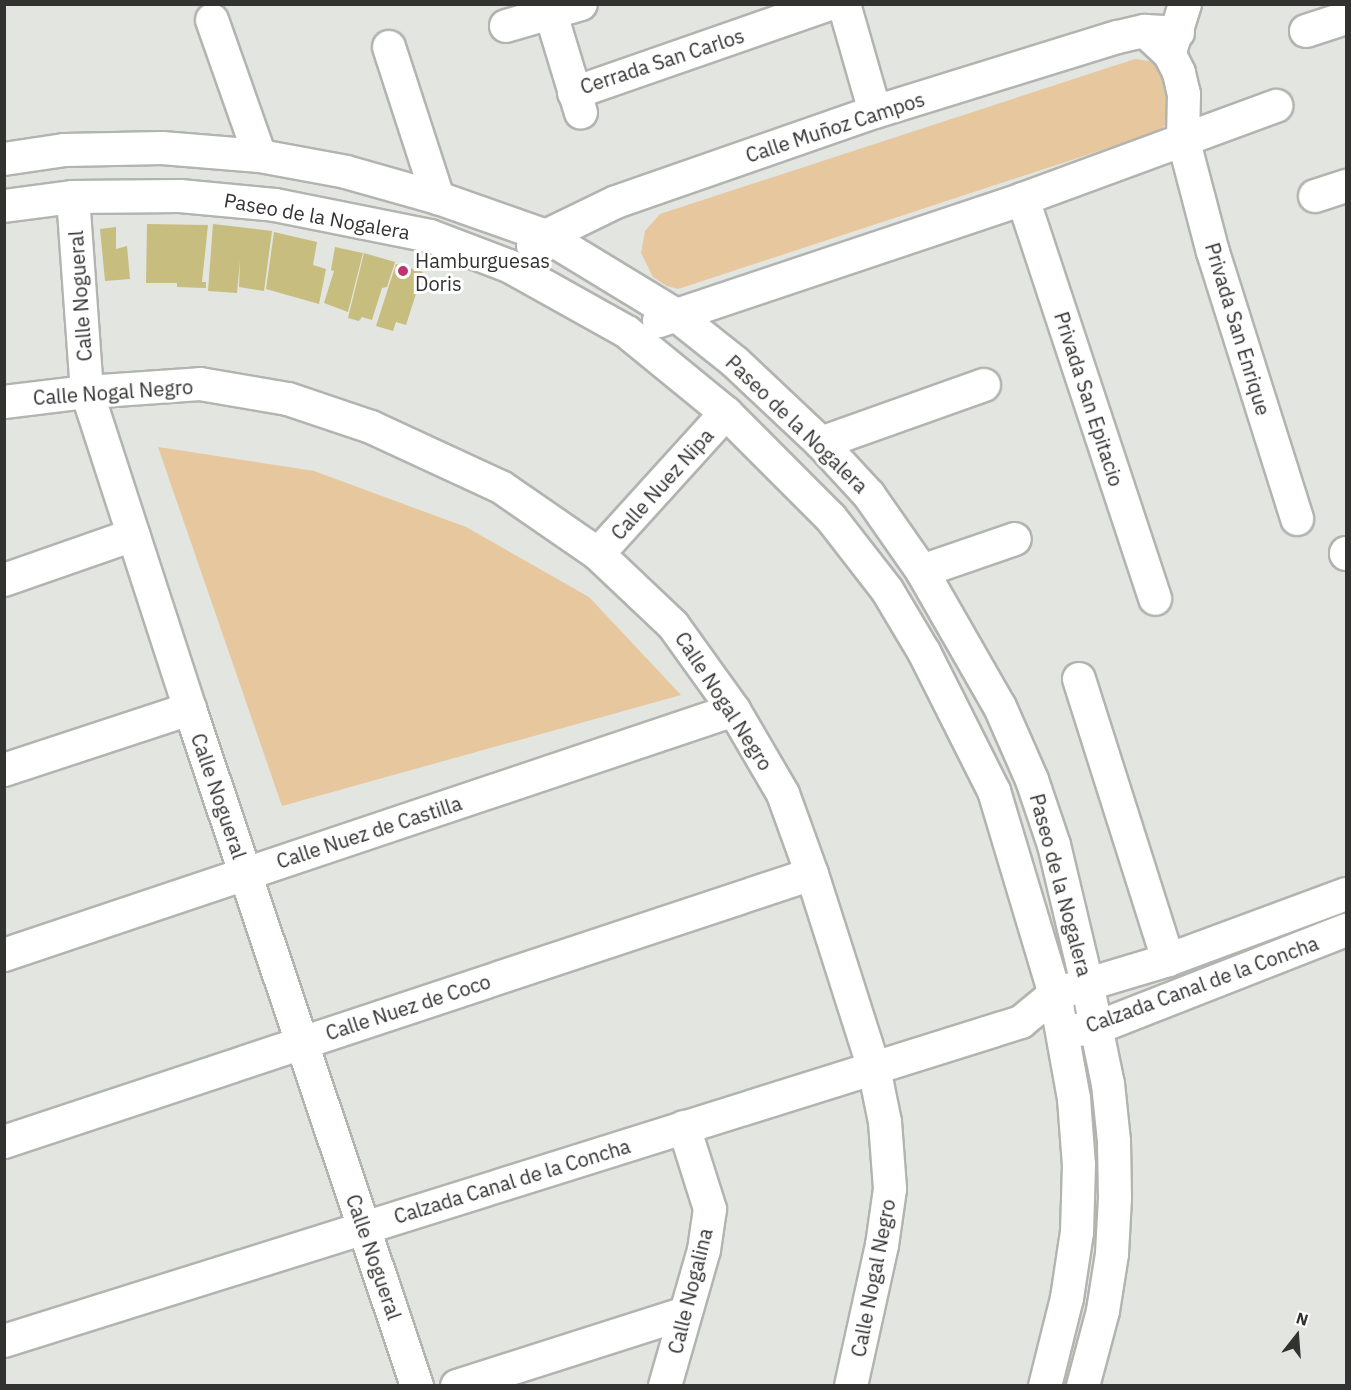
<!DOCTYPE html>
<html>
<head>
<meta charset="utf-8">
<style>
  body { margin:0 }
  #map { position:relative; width:1351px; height:1390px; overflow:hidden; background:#e3e5e0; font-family:"IBM Plex Sans",sans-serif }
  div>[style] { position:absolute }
  .green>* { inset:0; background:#e7c79d }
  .building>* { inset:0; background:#c7bd7f }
  .roads { filter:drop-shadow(2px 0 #b2b4b0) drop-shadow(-2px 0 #b2b4b0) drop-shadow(0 2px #b2b4b0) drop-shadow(0 -2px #b2b4b0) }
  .minor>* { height:32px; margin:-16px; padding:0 16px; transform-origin:16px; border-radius:16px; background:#fff }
  .dots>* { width:16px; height:16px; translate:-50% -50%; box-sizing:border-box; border:3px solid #fff; border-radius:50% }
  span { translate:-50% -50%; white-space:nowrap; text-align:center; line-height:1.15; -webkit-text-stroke:6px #fff; paint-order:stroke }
  .street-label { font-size:20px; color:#323331 }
  .poi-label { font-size:20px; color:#323331 }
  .left { translate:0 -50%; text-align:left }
  .frame { position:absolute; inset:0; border:6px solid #323331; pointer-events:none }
  .north { position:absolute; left:1267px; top:1306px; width:60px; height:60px; -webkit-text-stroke:4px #fff; paint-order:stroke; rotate:17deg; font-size:16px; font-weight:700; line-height:24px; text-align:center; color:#323331 }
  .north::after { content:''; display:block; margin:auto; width:21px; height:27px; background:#323331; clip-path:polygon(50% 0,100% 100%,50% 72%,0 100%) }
</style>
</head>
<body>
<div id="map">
  <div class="green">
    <div style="clip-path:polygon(1135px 59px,1155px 62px,1163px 71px,1170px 88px,1168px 123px,1157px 132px,678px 289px,667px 286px,653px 277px,641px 253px,645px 231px,660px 214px)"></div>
    <div style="clip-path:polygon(158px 447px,314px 471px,466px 527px,589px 597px,681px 695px,282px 806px)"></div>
  </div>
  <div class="building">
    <div style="clip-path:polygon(147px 224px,208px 225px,202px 282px,206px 282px,206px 288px,177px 287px,177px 283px,146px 283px)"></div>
    <div style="clip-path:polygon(213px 224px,272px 231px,264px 291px,239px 287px,240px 260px,237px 293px,208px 291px)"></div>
    <div style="clip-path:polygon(116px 227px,116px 249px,127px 246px,130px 279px,105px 281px,100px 229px)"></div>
    <div style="clip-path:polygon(274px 232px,317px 242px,313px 265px,326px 269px,319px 304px,266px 289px)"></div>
    <div style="clip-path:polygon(335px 247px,363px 253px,348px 312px,324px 303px,334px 271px,331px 270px)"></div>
    <div style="clip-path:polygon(364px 253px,395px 262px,387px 287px,382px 288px,372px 320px,362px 317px,359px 321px,348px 318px)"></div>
    <div style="clip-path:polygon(396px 264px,423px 272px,406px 325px,396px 322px,393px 331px,376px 326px)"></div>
  </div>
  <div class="roads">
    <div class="minor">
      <div style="left:844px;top:4px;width:112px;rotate:74deg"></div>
      <div style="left:551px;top:14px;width:103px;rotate:73.1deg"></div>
      <div style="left:212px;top:20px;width:144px;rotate:70.6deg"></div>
      <div style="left:506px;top:26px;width:78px;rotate:-16.3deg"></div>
      <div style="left:1145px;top:31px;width:33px;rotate:43deg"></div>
      <div style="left:1169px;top:53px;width:22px;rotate:63deg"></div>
      <div style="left:1179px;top:73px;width:22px;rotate:77deg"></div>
      <div style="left:1184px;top:94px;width:44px;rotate:91.3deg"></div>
      <div style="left:1183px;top:138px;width:118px;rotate:75.3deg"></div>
      <div style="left:1213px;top:252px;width:280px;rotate:72.5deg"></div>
      <div style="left:1306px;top:31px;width:42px;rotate:-18deg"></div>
      <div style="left:389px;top:47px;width:159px;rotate:72deg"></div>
      <div style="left:1170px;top:52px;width:50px;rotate:-72.6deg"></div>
      <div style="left:574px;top:93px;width:271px;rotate:-19.2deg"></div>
      <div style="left:4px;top:159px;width:62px;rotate:-8.4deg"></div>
      <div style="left:65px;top:150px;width:97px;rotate:-1.2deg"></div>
      <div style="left:162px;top:148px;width:98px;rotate:4.7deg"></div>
      <div style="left:260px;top:156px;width:87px;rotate:10.5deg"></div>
      <div style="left:346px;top:172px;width:96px;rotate:15.8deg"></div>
      <div style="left:438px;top:198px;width:114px;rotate:19.4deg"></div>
      <div style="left:546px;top:236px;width:152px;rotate:31.3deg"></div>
      <div style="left:676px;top:315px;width:75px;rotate:38.5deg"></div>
      <div style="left:735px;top:362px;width:118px;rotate:43.3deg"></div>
      <div style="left:821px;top:443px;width:71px;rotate:47.3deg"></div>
      <div style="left:869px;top:495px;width:93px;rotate:55.1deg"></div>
      <div style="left:922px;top:571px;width:157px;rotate:60.2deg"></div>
      <div style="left:1000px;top:707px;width:80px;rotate:66.3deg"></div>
      <div style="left:1032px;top:780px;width:69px;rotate:71.3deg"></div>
      <div style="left:1054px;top:845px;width:142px;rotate:76.6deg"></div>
      <div style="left:1087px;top:983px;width:103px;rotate:78.3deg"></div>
      <div style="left:1108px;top:1084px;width:57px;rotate:84deg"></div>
      <div style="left:1114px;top:1141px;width:57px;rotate:89deg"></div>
      <div style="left:1115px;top:1198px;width:56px;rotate:93.1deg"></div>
      <div style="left:1112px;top:1254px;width:58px;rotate:99deg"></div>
      <div style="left:1103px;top:1311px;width:78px;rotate:104.9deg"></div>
      <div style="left:1315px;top:196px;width:33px;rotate:-18deg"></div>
      <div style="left:73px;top:197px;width:196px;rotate:85.9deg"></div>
      <div style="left:87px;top:392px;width:333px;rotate:72deg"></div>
      <div style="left:190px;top:709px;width:714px;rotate:71.46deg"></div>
      <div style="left:1023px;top:199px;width:421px;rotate:71.7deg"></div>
      <div style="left:4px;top:206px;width:70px;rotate:-7.4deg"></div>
      <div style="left:73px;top:197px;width:107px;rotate:-0.5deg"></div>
      <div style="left:180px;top:196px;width:95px;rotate:5.4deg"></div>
      <div style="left:275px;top:205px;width:158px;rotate:11.3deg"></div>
      <div style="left:430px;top:236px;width:85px;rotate:20.8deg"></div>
      <div style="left:509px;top:266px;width:135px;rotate:29.2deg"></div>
      <div style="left:627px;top:332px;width:128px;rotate:39.3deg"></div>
      <div style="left:726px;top:413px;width:148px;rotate:45deg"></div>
      <div style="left:831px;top:518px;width:91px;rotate:52.1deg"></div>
      <div style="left:887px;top:590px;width:72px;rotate:59.2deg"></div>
      <div style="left:924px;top:652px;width:156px;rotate:63.3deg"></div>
      <div style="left:994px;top:791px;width:212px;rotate:73.3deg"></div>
      <div style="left:1055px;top:994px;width:107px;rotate:79.7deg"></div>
      <div style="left:1074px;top:1099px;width:66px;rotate:85.7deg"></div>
      <div style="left:1079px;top:1165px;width:67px;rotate:91.7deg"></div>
      <div style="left:1077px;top:1232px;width:67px;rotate:98.6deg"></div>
      <div style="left:1067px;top:1298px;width:91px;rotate:104deg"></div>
      <div style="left:533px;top:246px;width:16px;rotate:-38deg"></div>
      <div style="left:546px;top:236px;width:78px;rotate:-25.9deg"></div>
      <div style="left:616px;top:202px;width:274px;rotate:-19.2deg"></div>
      <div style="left:875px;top:112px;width:254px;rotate:-17.2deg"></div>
      <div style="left:1118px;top:37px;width:28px;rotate:-13deg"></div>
      <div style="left:1145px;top:31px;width:33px;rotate:3deg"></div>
      <div style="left:659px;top:321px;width:384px;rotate:-18.5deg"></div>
      <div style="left:1023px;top:199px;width:270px;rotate:-20.2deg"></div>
      <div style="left:4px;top:402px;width:84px;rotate:-6.9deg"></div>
      <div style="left:87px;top:392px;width:113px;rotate:-4deg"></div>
      <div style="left:200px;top:384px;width:89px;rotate:9.7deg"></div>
      <div style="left:288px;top:399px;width:88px;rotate:18.6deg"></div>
      <div style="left:371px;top:427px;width:143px;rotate:24.8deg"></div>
      <div style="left:501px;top:487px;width:118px;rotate:34.6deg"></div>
      <div style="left:598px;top:554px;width:103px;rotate:43.4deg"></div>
      <div style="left:673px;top:625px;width:105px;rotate:54.3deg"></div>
      <div style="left:734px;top:710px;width:97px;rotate:59.7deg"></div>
      <div style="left:783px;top:794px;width:85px;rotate:70.1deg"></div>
      <div style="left:812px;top:874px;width:204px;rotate:72.3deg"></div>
      <div style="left:874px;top:1068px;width:55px;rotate:78.5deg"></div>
      <div style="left:885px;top:1122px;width:67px;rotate:85.7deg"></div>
      <div style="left:890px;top:1189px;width:57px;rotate:98.1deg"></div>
      <div style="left:882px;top:1245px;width:144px;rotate:102.4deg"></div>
      <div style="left:821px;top:443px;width:173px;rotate:-19.6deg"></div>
      <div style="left:1346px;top:553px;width:1px;rotate:90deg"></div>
      <div style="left:598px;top:554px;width:190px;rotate:-47.8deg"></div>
      <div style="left:922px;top:571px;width:98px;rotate:-19deg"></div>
      <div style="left:4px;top:580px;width:137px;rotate:-19.2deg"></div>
      <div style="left:1079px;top:679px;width:295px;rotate:72.4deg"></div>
      <div style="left:4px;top:770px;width:196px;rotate:-18.2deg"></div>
      <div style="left:4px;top:955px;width:770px;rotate:-18.55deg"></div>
      <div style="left:1077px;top:1030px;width:19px;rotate:-6deg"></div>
      <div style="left:1096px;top:1028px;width:269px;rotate:-21.4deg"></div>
      <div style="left:4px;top:1142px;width:851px;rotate:-18.35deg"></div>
      <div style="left:4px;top:1341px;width:1066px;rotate:-17.41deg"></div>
      <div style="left:1021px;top:1022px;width:44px;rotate:-39.5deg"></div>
      <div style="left:1055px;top:994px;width:118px;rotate:-16.7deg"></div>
      <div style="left:1168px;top:960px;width:190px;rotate:-20.3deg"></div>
      <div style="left:457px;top:1386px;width:240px;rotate:-17.7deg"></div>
      <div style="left:665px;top:1386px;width:141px;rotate:-74deg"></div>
      <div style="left:704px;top:1250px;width:41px;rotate:-81.7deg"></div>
      <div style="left:710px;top:1209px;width:86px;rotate:-107.6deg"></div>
    </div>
  </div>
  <div class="dots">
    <div style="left:403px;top:271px;background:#bd3471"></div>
  </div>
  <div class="street-label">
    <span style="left:662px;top:61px;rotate:-18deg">Cerrada San Carlos</span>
    <span style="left:835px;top:127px;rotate:-18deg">Calle Muñoz Campos</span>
    <span style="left:317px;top:216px;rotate:10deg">Paseo de la Nogalera</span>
    <span style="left:80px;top:296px;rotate:-94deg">Calle Nogueral</span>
    <span style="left:1238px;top:329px;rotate:73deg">Privada San Enrique</span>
    <span style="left:113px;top:392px;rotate:-4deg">Calle Nogal Negro</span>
    <span style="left:1089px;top:399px;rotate:72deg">Privada San Epitacio</span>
    <span style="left:797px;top:424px;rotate:44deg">Paseo de la Nogalera</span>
    <span style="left:662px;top:484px;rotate:-48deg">Calle Nuez Nipa</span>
    <span style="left:724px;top:701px;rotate:57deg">Calle Nogal Negro</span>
    <span style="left:219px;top:796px;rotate:71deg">Calle Nogueral</span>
    <span style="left:369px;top:832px;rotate:-18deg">Calle Nuez de Castilla</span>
    <span style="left:1061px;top:885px;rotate:75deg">Paseo de la Nogalera</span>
    <span style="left:1202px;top:984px;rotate:-20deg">Calzada Canal de la Concha</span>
    <span style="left:408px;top:1007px;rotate:-18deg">Calle Nuez de Coco</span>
    <span style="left:512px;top:1181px;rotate:-17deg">Calzada Canal de la Concha</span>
    <span style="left:374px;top:1257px;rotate:71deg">Calle Nogueral</span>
    <span style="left:873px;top:1278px;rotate:-79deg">Calle Nogal Negro</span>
    <span style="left:690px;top:1291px;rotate:-76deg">Calle Nogalina</span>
  </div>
  <div class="poi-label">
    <span class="left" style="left:415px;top:272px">Hamburguesas<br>Doris</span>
  </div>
  <div class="frame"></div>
  <div class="north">N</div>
</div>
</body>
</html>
